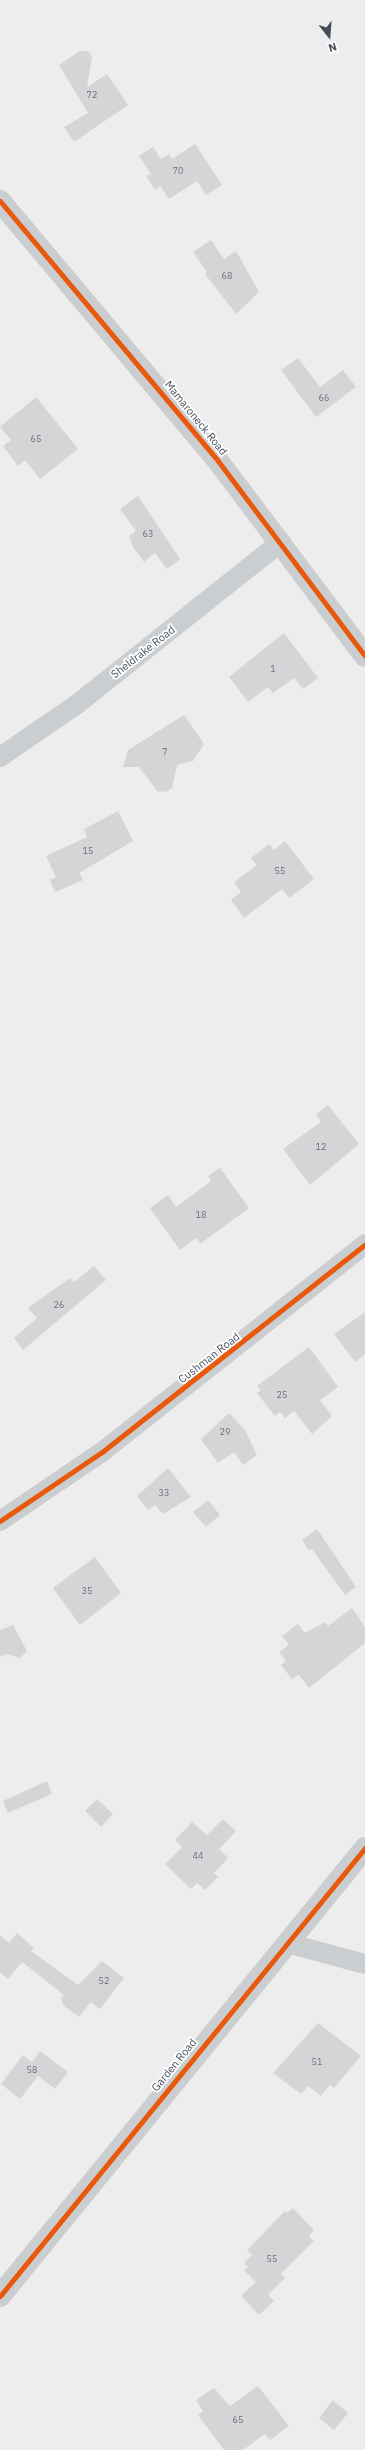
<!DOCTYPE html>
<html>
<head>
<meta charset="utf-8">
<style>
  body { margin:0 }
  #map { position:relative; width:365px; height:2450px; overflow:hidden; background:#eeeded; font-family:"IBM Plex Sans",sans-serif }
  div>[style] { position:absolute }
  .building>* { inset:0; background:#d5d5d7 }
  .minor>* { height:20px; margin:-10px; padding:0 10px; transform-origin:10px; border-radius:10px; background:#cbced1 }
  .tertiary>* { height:22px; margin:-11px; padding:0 11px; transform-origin:11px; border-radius:11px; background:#cbced1 }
  .cycleway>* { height:5px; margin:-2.5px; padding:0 2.5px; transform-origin:2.5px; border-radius:2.5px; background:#e8590c }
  span { translate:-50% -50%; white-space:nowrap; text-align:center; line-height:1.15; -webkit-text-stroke:3.5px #fff; paint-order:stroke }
  .number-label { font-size:9px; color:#69717b }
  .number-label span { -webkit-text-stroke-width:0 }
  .street-label { font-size:11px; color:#434e5b }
  .north { position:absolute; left:309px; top:16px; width:40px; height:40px; -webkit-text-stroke:3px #fff; paint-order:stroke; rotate:163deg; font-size:11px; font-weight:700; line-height:16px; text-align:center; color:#434e5b }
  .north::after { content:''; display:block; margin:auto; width:14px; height:18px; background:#434e5b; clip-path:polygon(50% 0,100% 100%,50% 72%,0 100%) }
</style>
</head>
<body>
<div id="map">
  <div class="building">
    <div style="clip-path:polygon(80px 51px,88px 51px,92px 57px,87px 87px,107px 74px,128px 105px,74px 142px,64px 127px,88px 113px,59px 65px)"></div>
    <div style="clip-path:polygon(195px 144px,222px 185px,206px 195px,197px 181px,169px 199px,160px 186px,155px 190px,146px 176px,151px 174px,139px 156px,153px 147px,161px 159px,169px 154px,172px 159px)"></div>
    <div style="clip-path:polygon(211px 240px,224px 259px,236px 251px,259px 292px,236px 314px,205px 274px,207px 272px,193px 252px)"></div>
    <div style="clip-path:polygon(298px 358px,320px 387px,343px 370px,356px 387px,316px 417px,281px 370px)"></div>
    <div style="clip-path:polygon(36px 397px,78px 449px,40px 479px,25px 460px,18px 466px,3px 446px,11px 440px,0 427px)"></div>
    <div style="clip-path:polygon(138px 496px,180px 559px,167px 569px,155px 553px,144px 562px,133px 547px,129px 536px,136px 531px,120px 509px)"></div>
    <div style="clip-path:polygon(284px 633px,318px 678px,303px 689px,294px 678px,273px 693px,268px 687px,248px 702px,229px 677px)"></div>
    <div style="clip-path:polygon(184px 715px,204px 744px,193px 761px,177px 765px,172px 788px,166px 792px,157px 791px,139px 767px,123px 767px,128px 750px)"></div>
    <div style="clip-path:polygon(118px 811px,133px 841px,79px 873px,83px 880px,55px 892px,50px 880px,56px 877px,46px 856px,87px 837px,84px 829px)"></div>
    <div style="clip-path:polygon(285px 841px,314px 879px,289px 898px,282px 889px,244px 918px,231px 900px,241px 892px,234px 882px,257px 865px,251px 858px,269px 844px,274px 850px)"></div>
    <div style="clip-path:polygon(328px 1105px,359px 1144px,310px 1185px,283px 1149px,321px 1122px,316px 1114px)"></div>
    <div style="clip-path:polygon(220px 1168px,249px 1208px,200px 1244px,196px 1238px,180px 1250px,150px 1208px,168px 1195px,176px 1207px,211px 1181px,208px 1176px)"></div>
    <div style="clip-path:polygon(94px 1266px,106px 1280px,23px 1350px,14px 1338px,37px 1318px,28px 1308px,70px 1278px,74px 1282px)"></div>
    <div style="clip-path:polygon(365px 1312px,365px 1354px,355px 1362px,334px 1334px)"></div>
    <div style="clip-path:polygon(309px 1347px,338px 1387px,320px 1400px,332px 1416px,312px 1434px,294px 1411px,285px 1418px,280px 1412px,275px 1416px,257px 1393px,261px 1390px,257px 1386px)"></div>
    <div style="clip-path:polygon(229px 1413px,245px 1430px,257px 1455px,243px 1465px,234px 1452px,218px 1463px,201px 1439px)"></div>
    <div style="clip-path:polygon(168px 1468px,191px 1497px,163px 1514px,155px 1505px,148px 1510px,137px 1496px)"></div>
    <div style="clip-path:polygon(208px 1500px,220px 1515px,206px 1527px,193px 1512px)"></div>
    <div style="clip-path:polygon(317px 1529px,356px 1587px,345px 1595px,312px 1549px,309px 1551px,302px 1540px)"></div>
    <div style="clip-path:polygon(95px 1557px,121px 1593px,80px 1625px,53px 1588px)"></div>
    <div style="clip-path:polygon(352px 1608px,365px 1627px,365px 1643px,309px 1688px,299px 1675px,292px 1679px,281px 1665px,286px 1661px,279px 1652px,289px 1645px,282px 1636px,298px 1624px,305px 1633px,325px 1622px,328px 1626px)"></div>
    <div style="clip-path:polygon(13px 1625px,27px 1651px,20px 1658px,7px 1654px,0 1657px,0 1630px)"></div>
    <div style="clip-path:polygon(47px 1781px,52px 1794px,8px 1813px,3px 1801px)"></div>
    <div style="clip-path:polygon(97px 1799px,113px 1814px,101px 1827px,85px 1811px)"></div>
    <div style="clip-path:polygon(223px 1819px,236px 1831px,219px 1849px,228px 1858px,214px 1873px,218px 1877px,205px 1890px,197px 1883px,191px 1889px,165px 1864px,182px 1847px,175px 1840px,192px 1822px,207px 1835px)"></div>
    <div style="clip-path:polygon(17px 1933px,34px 1948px,31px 1951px,78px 1985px,102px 1961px,124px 1978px,100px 2009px,91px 2002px,79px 2017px,64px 2006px,61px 1999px,64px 1995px,22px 1962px,8px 1979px,0 1972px,0 1935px,9px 1943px)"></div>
    <div style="clip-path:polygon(318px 2023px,361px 2056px,334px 2088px,330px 2085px,321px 2096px,308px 2086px,301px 2094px,273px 2073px)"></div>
    <div style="clip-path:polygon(40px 2051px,68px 2072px,55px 2089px,38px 2076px,20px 2099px,1px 2084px,23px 2055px,32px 2062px)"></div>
    <div style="clip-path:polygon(293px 2208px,314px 2230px,309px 2236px,314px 2241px,281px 2274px,285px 2278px,268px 2295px,274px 2301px,259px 2315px,241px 2296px,256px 2282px,244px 2270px,248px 2267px,244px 2263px,252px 2255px,247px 2250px,285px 2211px,287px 2213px)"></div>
    <div style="clip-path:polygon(258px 2386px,289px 2426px,270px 2440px,265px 2434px,243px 2450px,224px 2450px,198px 2415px,203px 2411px,196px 2400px,214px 2388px,230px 2406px)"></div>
    <div style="clip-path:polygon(333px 2400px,348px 2413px,334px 2430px,319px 2418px)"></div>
  </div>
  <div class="minor">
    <div style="left:0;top:757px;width:92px;rotate:-34.4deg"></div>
    <div style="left:76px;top:705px;width:262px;rotate:-38.5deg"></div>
    <div style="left:0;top:1521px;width:123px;rotate:-34.1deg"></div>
    <div style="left:102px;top:1452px;width:335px;rotate:-38.3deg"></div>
    <div style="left:287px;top:1943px;width:81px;rotate:15.1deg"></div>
  </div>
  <div class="tertiary">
    <div style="left:0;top:201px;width:339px;rotate:50deg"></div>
    <div style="left:218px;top:461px;width:244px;rotate:53deg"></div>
    <div style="left:0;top:2296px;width:578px;rotate:-50.83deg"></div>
  </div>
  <div class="cycleway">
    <div style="left:0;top:201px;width:339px;rotate:50deg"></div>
    <div style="left:218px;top:461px;width:244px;rotate:53deg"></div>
    <div style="left:0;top:1521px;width:123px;rotate:-34.1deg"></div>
    <div style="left:102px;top:1452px;width:335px;rotate:-38.3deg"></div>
    <div style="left:0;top:2296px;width:578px;rotate:-50.83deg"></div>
  </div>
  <div class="number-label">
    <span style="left:92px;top:95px">72</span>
    <span style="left:178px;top:171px">70</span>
    <span style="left:227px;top:276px">68</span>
    <span style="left:324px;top:398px">66</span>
    <span style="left:36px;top:439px">65</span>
    <span style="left:148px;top:534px">63</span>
    <span style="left:273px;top:669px">1</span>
    <span style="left:165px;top:752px">7</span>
    <span style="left:88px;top:851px">15</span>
    <span style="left:280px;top:871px">55</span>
    <span style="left:321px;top:1147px">12</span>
    <span style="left:201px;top:1215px">18</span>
    <span style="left:59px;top:1305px">26</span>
    <span style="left:282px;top:1395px">25</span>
    <span style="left:225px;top:1432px">29</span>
    <span style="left:164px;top:1493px">33</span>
    <span style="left:87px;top:1591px">35</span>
    <span style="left:198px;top:1856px">44</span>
    <span style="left:104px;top:1981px">52</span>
    <span style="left:317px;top:2062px">51</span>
    <span style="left:32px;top:2070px">58</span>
    <span style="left:272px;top:2259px">55</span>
    <span style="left:238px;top:2420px">65</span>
  </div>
  <div class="street-label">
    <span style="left:196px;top:418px;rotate:51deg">Mamaroneck Road</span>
    <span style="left:143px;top:652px;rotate:-38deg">Sheldrake Road</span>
    <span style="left:209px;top:1358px;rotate:-38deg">Cushman Road</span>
    <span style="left:174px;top:2065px;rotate:-51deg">Garden Road</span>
  </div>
  <div class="north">N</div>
</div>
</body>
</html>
